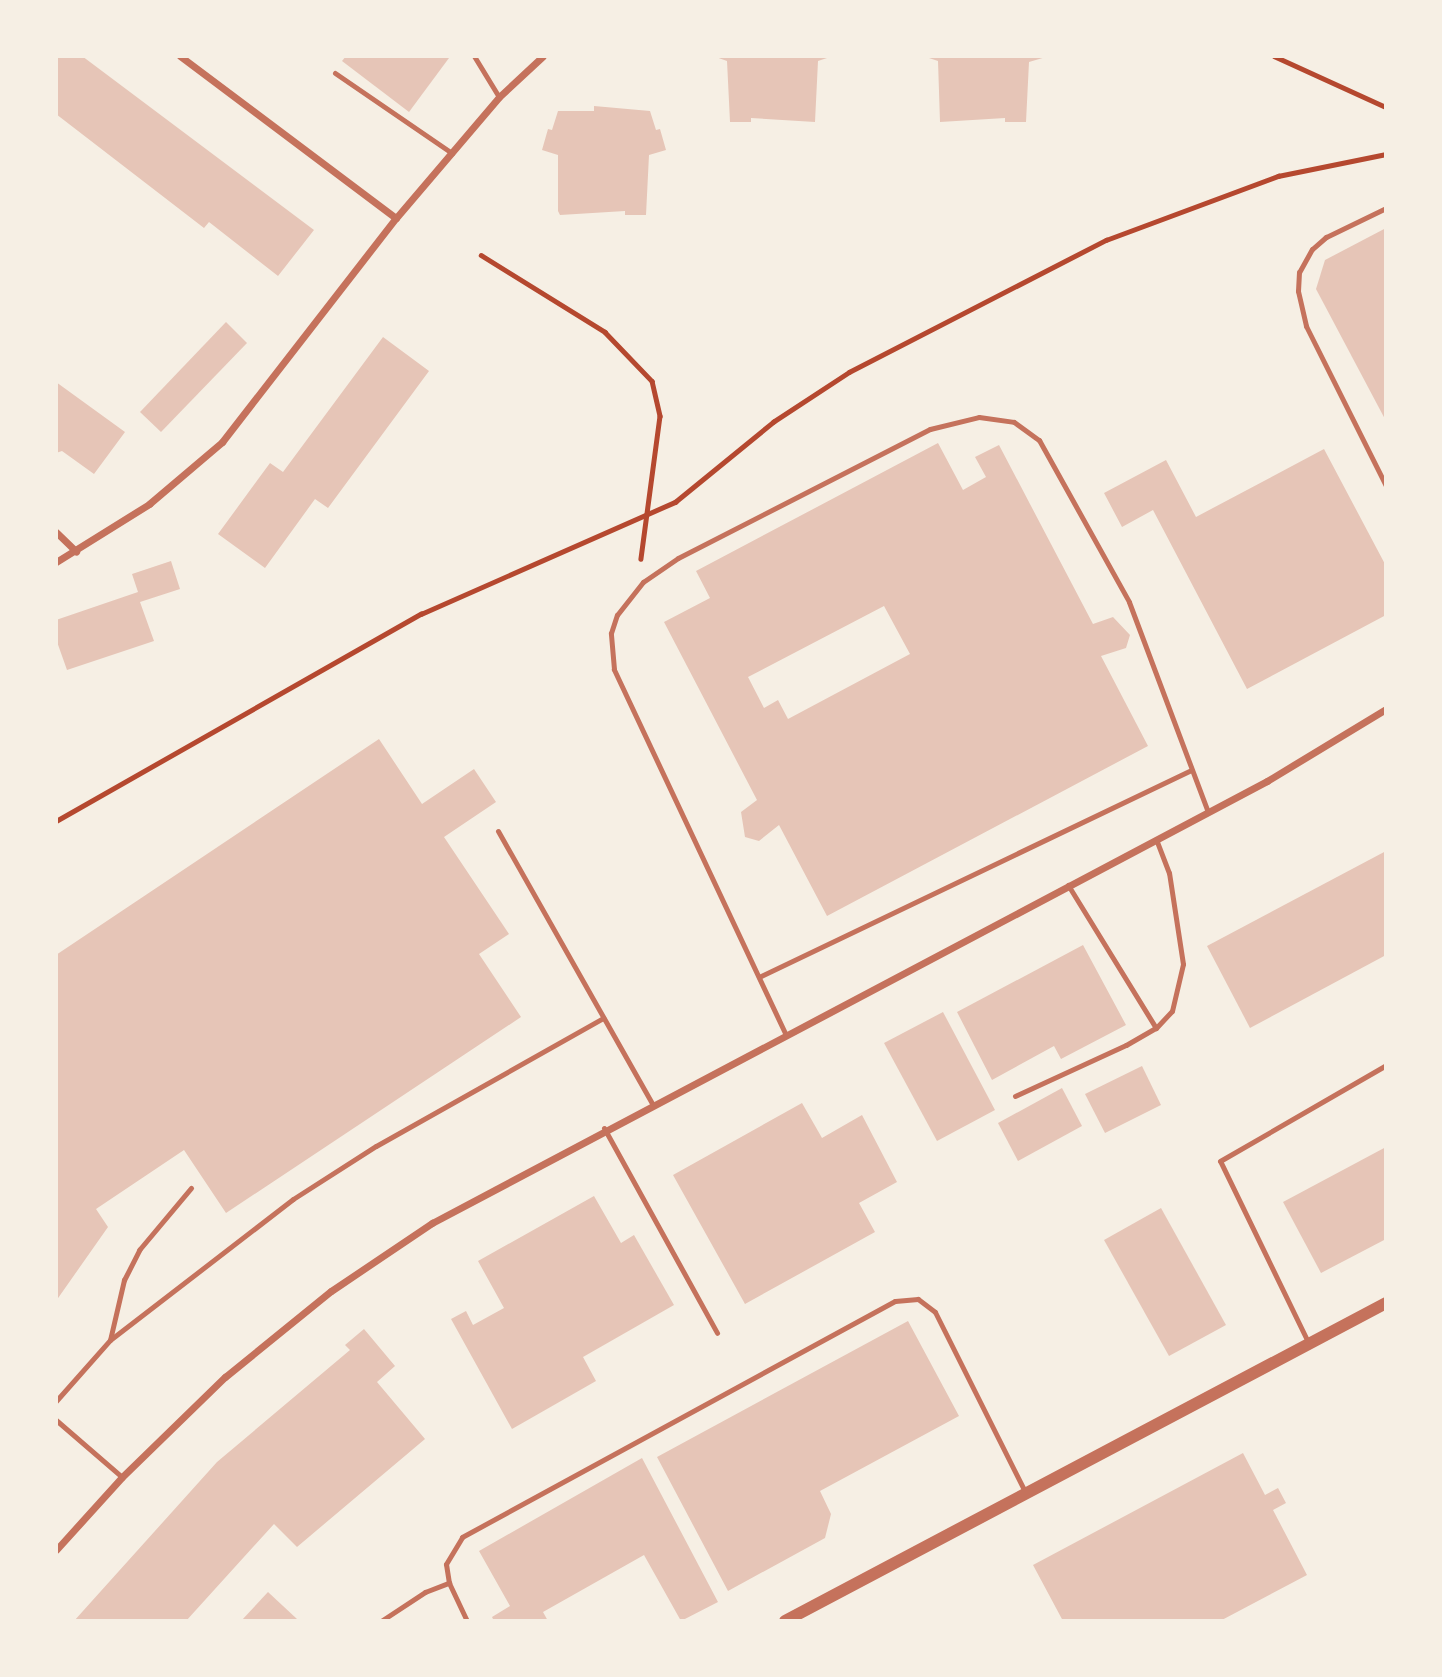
<!DOCTYPE html>
<html>
<head>
<meta charset="utf-8">
<style>
  body { margin:0 }
  #map { position:relative; width:1442px; height:1677px; overflow:hidden; background:#f6efe4; font-family:Cabin,sans-serif }
  div>[style] { position:absolute }
  .building>* { inset:0; background:#e6c5b7 }
  .path>* { height:4.5px; margin:-2.25px; padding:0 2.25px; transform-origin:2.25px; border-radius:2.25px; background:#b5482f }
  .service>* { height:5px; margin:-2.5px; padding:0 2.5px; transform-origin:2.5px; border-radius:2.5px; background:#c5725c }
  .minor>* { height:7px; margin:-3.5px; padding:0 3.5px; transform-origin:3.5px; border-radius:3.5px; background:#c5725c }
  .tertiary>* { height:12px; margin:-6px; padding:0 6px; transform-origin:6px; border-radius:6px; background:#c5725c }
  span { translate:-50% -50%; white-space:nowrap; text-align:center; line-height:1.15; -webkit-text-stroke:5px #f6efe4; paint-order:stroke }
  .frame { position:absolute; inset:0; border:58px solid #f6efe4; pointer-events:none }
</style>
</head>
<body>
<div id="map">
  <div class="building">
    <div style="clip-path:polygon(56px 56px,82px 56px,314px 230px,278px 276px,209px 222px,204px 228px,56px 114px)"></div>
    <div style="clip-path:polygon(346px 56px,447px 56px,449px 58px,409px 112px,342px 61px)"></div>
    <div style="clip-path:polygon(713px 56px,833px 56px,818px 61px,815px 122px,751px 118px,751px 122px,730px 122px,727px 61px)"></div>
    <div style="clip-path:polygon(923px 56px,1046px 56px,1046px 57px,1029px 62px,1026px 122px,1005px 122px,1005px 118px,940px 122px,938px 61px)"></div>
    <div style="clip-path:polygon(594px 106px,650px 111px,656px 130px,660px 129px,666px 150px,649px 155px,646px 215px,625px 215px,625px 211px,560px 215px,558px 211px,558px 155px,542px 150px,548px 129px,552px 130px,558px 111px,594px 111px)"></div>
    <div style="clip-path:polygon(1386px 228px,1386px 421px,1316px 289px,1325px 260px)"></div>
    <div style="clip-path:polygon(226px 322px,247px 343px,161px 432px,140px 412px)"></div>
    <div style="clip-path:polygon(383px 337px,429px 371px,328px 508px,315px 499px,265px 568px,218px 534px,270px 463px,283px 472px)"></div>
    <div style="clip-path:polygon(56px 382px,125px 432px,94px 474px,62px 451px,56px 453px)"></div>
    <div style="clip-path:polygon(evenodd,938px 443px,963px 490px,986px 477px,975px 457px,999px 445px,1093px 624px,1113px 617px,1130px 635px,1126px 648px,1101px 656px,1148px 746px,827px 916px,779px 825px,759px 841px,745px 837px,741px 812px,757px 800px,664px 622px,710px 598px,696px 571px,938px 443px,884px 606px,910px 654px,788px 719px,778px 700px,764px 708px,748px 677px,884px 606px)"></div>
    <div style="clip-path:polygon(1324px 449px,1386px 566px,1386px 615px,1247px 689px,1153px 510px,1122px 527px,1104px 493px,1166px 460px,1196px 517px)"></div>
    <div style="clip-path:polygon(171px 561px,180px 589px,140px 602px,154px 641px,67px 670px,56px 639px,56px 620px,138px 592px,132px 574px)"></div>
    <div style="clip-path:polygon(379px 739px,422px 804px,474px 769px,496px 802px,444px 837px,509px 934px,479px 954px,521px 1017px,226px 1213px,184px 1150px,96px 1209px,108px 1227px,56px 1301px,56px 955px)"></div>
    <div style="clip-path:polygon(1386px 851px,1386px 955px,1250px 1028px,1207px 946px)"></div>
    <div style="clip-path:polygon(1083px 945px,1126px 1025px,1061px 1059px,1054px 1046px,992px 1080px,957px 1012px)"></div>
    <div style="clip-path:polygon(943px 1012px,995px 1110px,937px 1141px,884px 1043px)"></div>
    <div style="clip-path:polygon(1142px 1066px,1161px 1105px,1105px 1133px,1085px 1094px)"></div>
    <div style="clip-path:polygon(1062px 1088px,1082px 1126px,1018px 1161px,998px 1123px)"></div>
    <div style="clip-path:polygon(802px 1103px,822px 1138px,862px 1115px,897px 1182px,859px 1203px,875px 1232px,745px 1304px,673px 1175px)"></div>
    <div style="clip-path:polygon(1386px 1147px,1386px 1239px,1321px 1273px,1283px 1202px)"></div>
    <div style="clip-path:polygon(594px 1196px,621px 1243px,634px 1235px,674px 1305px,583px 1357px,596px 1381px,512px 1429px,451px 1319px,466px 1311px,473px 1325px,504px 1308px,478px 1261px)"></div>
    <div style="clip-path:polygon(1161px 1208px,1226px 1325px,1169px 1356px,1104px 1240px)"></div>
    <div style="clip-path:polygon(908px 1321px,959px 1416px,820px 1491px,831px 1514px,825px 1538px,728px 1591px,657px 1457px)"></div>
    <div style="clip-path:polygon(364px 1329px,395px 1366px,377px 1382px,425px 1439px,297px 1547px,274px 1524px,186px 1621px,74px 1621px,217px 1462px,350px 1350px,345px 1345px)"></div>
    <div style="clip-path:polygon(1243px 1453px,1265px 1495px,1278px 1488px,1286px 1503px,1273px 1510px,1307px 1575px,1220px 1621px,1063px 1621px,1033px 1565px)"></div>
    <div style="clip-path:polygon(642px 1458px,718px 1602px,681px 1621px,644px 1555px,543px 1612px,548px 1621px,494px 1621px,492px 1617px,510px 1606px,479px 1551px)"></div>
    <div style="clip-path:polygon(268px 1592px,297px 1619px,241px 1621px)"></div>
  </div>
  <div class="path">
    <div style="left:1274px;top:56px;width:123px;rotate:24.5deg"></div>
    <div style="left:481px;top:255px;width:146px;rotate:31.8deg"></div>
    <div style="left:605px;top:332px;width:68px;rotate:46.2deg"></div>
    <div style="left:652px;top:381px;width:36px;rotate:77deg"></div>
    <div style="left:660px;top:416px;width:144px;rotate:97.6deg"></div>
    <div style="left:56px;top:821px;width:420px;rotate:-29.6deg"></div>
    <div style="left:421px;top:614px;width:278px;rotate:-23.8deg"></div>
    <div style="left:675px;top:502px;width:127px;rotate:-39.2deg"></div>
    <div style="left:773px;top:422px;width:91px;rotate:-33.3deg"></div>
    <div style="left:849px;top:372px;width:289px;rotate:-27.2deg"></div>
    <div style="left:1106px;top:240px;width:184px;rotate:-20.4deg"></div>
    <div style="left:1278px;top:176px;width:110px;rotate:-11.5deg"></div>
  </div>
  <div class="service">
    <div style="left:474px;top:56px;width:48px;rotate:58.6deg"></div>
    <div style="left:335px;top:73px;width:142px;rotate:34.4deg"></div>
    <div style="left:1386px;top:208px;width:67px;rotate:154.2deg"></div>
    <div style="left:1326px;top:237px;width:18px;rotate:139deg"></div>
    <div style="left:1312px;top:249px;width:26px;rotate:119deg"></div>
    <div style="left:1299px;top:272px;width:19px;rotate:93deg"></div>
    <div style="left:1298px;top:291px;width:36px;rotate:77deg"></div>
    <div style="left:1306px;top:326px;width:179px;rotate:63.4deg"></div>
    <div style="left:498px;top:831px;width:313px;rotate:60.5deg"></div>
    <div style="left:1068px;top:885px;width:168px;rotate:58.4deg"></div>
    <div style="left:759px;top:977px;width:477px;rotate:-25.6deg"></div>
    <div style="left:785px;top:1033px;width:402px;rotate:-115.2deg"></div>
    <div style="left:614px;top:669px;width:36px;rotate:-95deg"></div>
    <div style="left:611px;top:633px;width:19px;rotate:-72deg"></div>
    <div style="left:617px;top:615px;width:42px;rotate:-51.8deg"></div>
    <div style="left:643px;top:582px;width:42px;rotate:-34.4deg"></div>
    <div style="left:678px;top:558px;width:283px;rotate:-27.1deg"></div>
    <div style="left:930px;top:429px;width:50px;rotate:-13.8deg"></div>
    <div style="left:979px;top:417px;width:35px;rotate:8deg"></div>
    <div style="left:1014px;top:422px;width:31px;rotate:36deg"></div>
    <div style="left:1039px;top:440px;width:185px;rotate:60.9deg"></div>
    <div style="left:1129px;top:602px;width:224px;rotate:69.4deg"></div>
    <div style="left:1015px;top:1096px;width:122px;rotate:-24.7deg"></div>
    <div style="left:1126px;top:1045px;width:34px;rotate:-30deg"></div>
    <div style="left:1156px;top:1028px;width:23px;rotate:-47deg"></div>
    <div style="left:1172px;top:1011px;width:48px;rotate:-76.8deg"></div>
    <div style="left:1183px;top:964px;width:92px;rotate:-98.7deg"></div>
    <div style="left:1169px;top:873px;width:36px;rotate:-111deg"></div>
    <div style="left:604px;top:1128px;width:234px;rotate:61.1deg"></div>
    <div style="left:110px;top:1340px;width:62px;rotate:-76.9deg"></div>
    <div style="left:124px;top:1280px;width:34px;rotate:-63deg"></div>
    <div style="left:139px;top:1250px;width:81px;rotate:-50deg"></div>
    <div style="left:1309px;top:1344px;width:203px;rotate:-115.9deg"></div>
    <div style="left:1220px;top:1161px;width:192px;rotate:-30deg"></div>
    <div style="left:56px;top:1401px;width:81px;rotate:-48.5deg"></div>
    <div style="left:110px;top:1340px;width:231px;rotate:-37.6deg"></div>
    <div style="left:293px;top:1199px;width:98px;rotate:-32.6deg"></div>
    <div style="left:376px;top:1146px;width:261px;rotate:-29.4deg"></div>
    <div style="left:56px;top:1420px;width:87px;rotate:40.8deg"></div>
    <div style="left:381px;top:1621px;width:53px;rotate:-33.4deg"></div>
    <div style="left:425px;top:1592px;width:26px;rotate:-21deg"></div>
    <div style="left:467px;top:1621px;width:42px;rotate:-115.3deg"></div>
    <div style="left:449px;top:1583px;width:19px;rotate:-99deg"></div>
    <div style="left:446px;top:1564px;width:31px;rotate:-59deg"></div>
    <div style="left:462px;top:1537px;width:493px;rotate:-28.6deg"></div>
    <div style="left:895px;top:1301px;width:23px;rotate:-5deg"></div>
    <div style="left:918px;top:1299px;width:21px;rotate:37deg"></div>
    <div style="left:935px;top:1312px;width:201px;rotate:63.4deg"></div>
  </div>
  <div class="minor">
    <div style="left:180px;top:56px;width:270px;rotate:36.9deg"></div>
    <div style="left:56px;top:532px;width:28px;rotate:44deg"></div>
    <div style="left:56px;top:562px;width:110px;rotate:-31.9deg"></div>
    <div style="left:149px;top:504px;width:96px;rotate:-40.3deg"></div>
    <div style="left:222px;top:442px;width:284px;rotate:-52.2deg"></div>
    <div style="left:396px;top:218px;width:159px;rotate:-49.6deg"></div>
    <div style="left:499px;top:97px;width:60px;rotate:-43deg"></div>
    <div style="left:56px;top:1550px;width:98px;rotate:-47.9deg"></div>
    <div style="left:122px;top:1477px;width:144px;rotate:-44.2deg"></div>
    <div style="left:225px;top:1377px;width:136px;rotate:-39.1deg"></div>
    <div style="left:331px;top:1291px;width:122px;rotate:-34deg"></div>
    <div style="left:432px;top:1223px;width:945px;rotate:-27.89deg"></div>
    <div style="left:1267px;top:781px;width:139px;rotate:-31.2deg"></div>
  </div>
  <div class="tertiary">
    <div style="left:785px;top:1621px;width:680px;rotate:-27.88deg"></div>
  </div>
  <div class="frame"></div>
</div>
</body>
</html>
